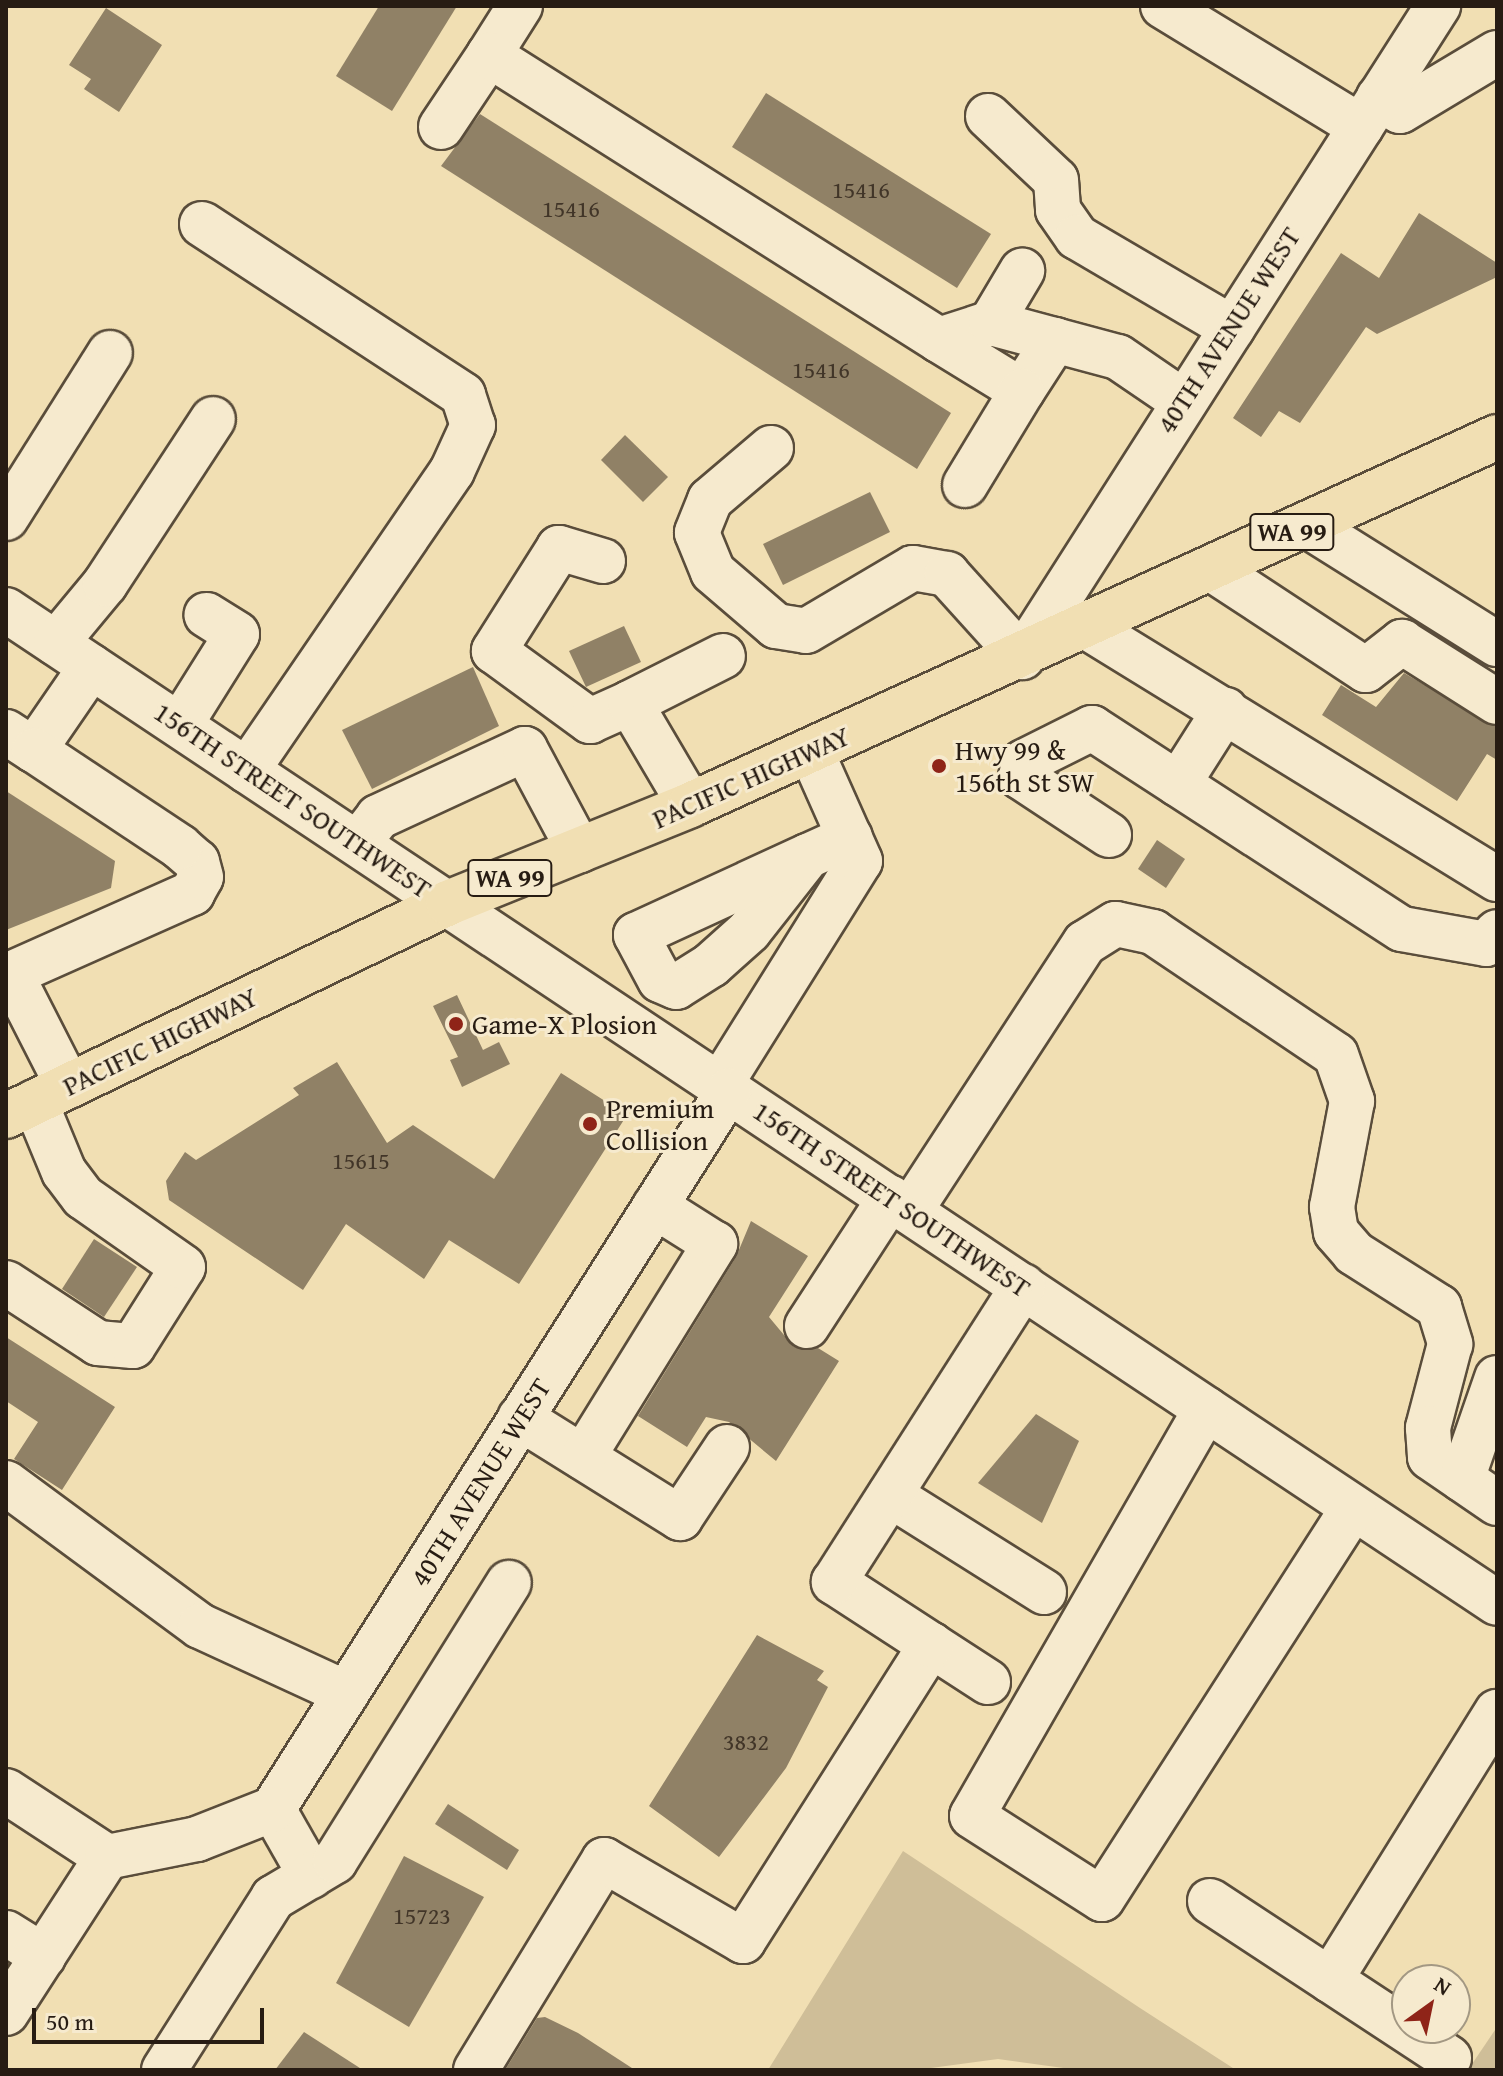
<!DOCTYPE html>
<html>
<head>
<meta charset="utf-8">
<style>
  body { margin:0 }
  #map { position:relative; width:1503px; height:2076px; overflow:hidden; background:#f1dfb3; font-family:"Gentium Book Plus",serif }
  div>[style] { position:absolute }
  .green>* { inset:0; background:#cfbe98 }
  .building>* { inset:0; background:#908166 }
  .roads { filter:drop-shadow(2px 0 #5a4d3b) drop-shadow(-2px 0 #5a4d3b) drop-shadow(0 2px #5a4d3b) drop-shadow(0 -2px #5a4d3b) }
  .minor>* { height:44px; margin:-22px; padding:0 22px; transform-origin:22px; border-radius:22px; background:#f6eace }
  .highway>* { height:44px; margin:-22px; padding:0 22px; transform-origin:22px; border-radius:22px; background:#f1dfb3 }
  .dots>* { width:22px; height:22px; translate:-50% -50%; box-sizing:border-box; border:4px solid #f6eace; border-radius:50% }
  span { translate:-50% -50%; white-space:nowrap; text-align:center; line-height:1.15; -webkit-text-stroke:6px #f6eace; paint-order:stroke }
  .number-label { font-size:24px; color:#413528 }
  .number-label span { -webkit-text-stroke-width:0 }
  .shield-label span { padding:2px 6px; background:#f6eace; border:2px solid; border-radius:6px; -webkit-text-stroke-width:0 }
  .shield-label { font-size:26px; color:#271c13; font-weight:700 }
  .street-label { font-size:28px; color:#271c13 }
  .poi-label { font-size:28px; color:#271c13 }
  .left { translate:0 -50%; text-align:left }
  .frame { position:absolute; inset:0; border:8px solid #271c13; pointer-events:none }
  .north { position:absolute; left:1391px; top:1964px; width:80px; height:80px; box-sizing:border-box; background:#f6eace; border:2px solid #a39883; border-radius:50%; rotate:33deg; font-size:22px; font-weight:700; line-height:32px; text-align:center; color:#271c13 }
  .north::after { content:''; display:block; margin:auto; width:28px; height:36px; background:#8f2418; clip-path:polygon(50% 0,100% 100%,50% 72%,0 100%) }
  .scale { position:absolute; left:32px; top:2008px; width:232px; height:36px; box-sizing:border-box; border:4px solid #271c13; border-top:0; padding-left:10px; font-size:24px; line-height:28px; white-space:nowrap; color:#271c13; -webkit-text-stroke:6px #f6eace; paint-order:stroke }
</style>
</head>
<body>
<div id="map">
  <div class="green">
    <div style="clip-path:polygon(903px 1851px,1140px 2008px,1236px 2070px,1078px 2070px,998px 2059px,916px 2070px,768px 2070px)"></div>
    <div style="clip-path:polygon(1497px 2027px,1497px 2070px,1468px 2070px)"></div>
  </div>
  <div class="building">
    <div style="clip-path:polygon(379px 6px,457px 6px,392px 111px,336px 76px)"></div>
    <div style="clip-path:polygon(106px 8px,162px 45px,119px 112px,84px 89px,91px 79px,69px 65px)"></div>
    <div style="clip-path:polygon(766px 93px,991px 234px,957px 288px,732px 147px)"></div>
    <div style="clip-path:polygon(480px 114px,951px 413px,917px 469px,441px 166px)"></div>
    <div style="clip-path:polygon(1419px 213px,1497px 263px,1497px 277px,1377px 334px,1366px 327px,1300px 423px,1279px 411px,1261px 437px,1233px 418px,1341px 253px,1379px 278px)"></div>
    <div style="clip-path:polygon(625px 435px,668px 477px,643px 502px,601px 460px)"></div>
    <div style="clip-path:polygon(870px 492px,890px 532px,783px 585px,763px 544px)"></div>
    <div style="clip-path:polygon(624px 626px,641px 662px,586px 687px,569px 651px)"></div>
    <div style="clip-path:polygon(473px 667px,499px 726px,372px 789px,342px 730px)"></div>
    <div style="clip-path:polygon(1404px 673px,1497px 727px,1497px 760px,1487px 754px,1457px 801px,1322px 715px,1341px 685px,1376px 707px)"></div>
    <div style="clip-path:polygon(6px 791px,115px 861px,111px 888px,6px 930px)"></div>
    <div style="clip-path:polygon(1157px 840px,1185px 859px,1166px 888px,1138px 869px)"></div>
    <div style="clip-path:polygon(457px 995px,483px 1050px,499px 1042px,510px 1064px,462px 1087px,450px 1060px,458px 1057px,433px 1006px)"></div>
    <div style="clip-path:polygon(337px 1062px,387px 1143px,413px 1125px,494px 1179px,561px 1073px,627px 1115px,519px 1284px,449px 1240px,424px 1279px,346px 1224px,303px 1290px,169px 1200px,166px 1181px,185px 1152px,196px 1160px,299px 1095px,293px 1088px)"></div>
    <div style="clip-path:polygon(751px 1221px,808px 1256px,769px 1317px,794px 1347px,818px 1348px,839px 1361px,776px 1461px,729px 1422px,706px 1417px,687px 1447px,638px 1416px,736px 1257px)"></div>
    <div style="clip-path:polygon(94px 1239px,137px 1267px,104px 1317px,62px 1289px)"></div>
    <div style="clip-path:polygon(6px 1337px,115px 1407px,62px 1490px,14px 1459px,38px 1422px,6px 1401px)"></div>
    <div style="clip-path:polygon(1036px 1414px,1079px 1441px,1042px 1523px,978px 1483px)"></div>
    <div style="clip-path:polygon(757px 1635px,824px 1671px,817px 1680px,828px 1687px,786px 1768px,719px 1857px,649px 1806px)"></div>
    <div style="clip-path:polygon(448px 1804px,519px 1850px,507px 1870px,435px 1824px)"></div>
    <div style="clip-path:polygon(404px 1856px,484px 1897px,409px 2027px,336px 1983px)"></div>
    <div style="clip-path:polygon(545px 2017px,578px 2033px,635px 2070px,505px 2070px,537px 2018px)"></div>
    <div style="clip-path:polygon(304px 2032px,363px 2070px,275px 2070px)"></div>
  </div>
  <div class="roads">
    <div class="minor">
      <div style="left:1163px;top:6px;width:232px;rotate:31.4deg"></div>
      <div style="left:489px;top:55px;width:58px;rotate:-57.7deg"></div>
      <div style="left:1379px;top:97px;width:25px;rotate:34deg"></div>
      <div style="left:1400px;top:111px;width:113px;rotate:-30.9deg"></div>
      <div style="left:988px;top:116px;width:93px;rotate:43.3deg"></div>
      <div style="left:1056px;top:180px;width:30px;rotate:86deg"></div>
      <div style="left:1058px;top:210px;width:33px;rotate:55deg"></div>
      <div style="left:1077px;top:237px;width:180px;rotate:30.4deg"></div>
      <div style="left:441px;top:127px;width:87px;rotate:-56.3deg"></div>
      <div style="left:489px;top:55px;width:533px;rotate:32.35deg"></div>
      <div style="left:939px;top:340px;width:55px;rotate:-18.1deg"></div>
      <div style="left:991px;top:323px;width:131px;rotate:15deg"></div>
      <div style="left:1118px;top:357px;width:76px;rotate:34.3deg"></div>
      <div style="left:202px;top:224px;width:312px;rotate:33.2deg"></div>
      <div style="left:463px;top:395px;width:32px;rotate:72deg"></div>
      <div style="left:473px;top:425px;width:51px;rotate:114.5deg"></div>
      <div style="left:452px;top:471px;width:363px;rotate:124.4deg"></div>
      <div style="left:991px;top:323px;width:61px;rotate:-59.2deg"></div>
      <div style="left:939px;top:340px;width:97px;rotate:31.6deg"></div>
      <div style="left:1022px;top:391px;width:61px;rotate:-57.1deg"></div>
      <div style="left:771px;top:448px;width:80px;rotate:139.6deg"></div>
      <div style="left:710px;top:500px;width:35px;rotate:112deg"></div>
      <div style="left:697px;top:533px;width:42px;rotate:67.7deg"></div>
      <div style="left:713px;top:572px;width:83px;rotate:40.6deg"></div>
      <div style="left:776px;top:626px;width:30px;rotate:9deg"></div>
      <div style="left:806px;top:631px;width:124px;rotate:-30.5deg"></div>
      <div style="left:913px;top:568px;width:35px;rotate:10deg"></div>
      <div style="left:947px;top:574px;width:112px;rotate:47.9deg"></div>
      <div style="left:1022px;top:657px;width:773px;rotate:-57.42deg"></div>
      <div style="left:965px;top:485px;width:110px;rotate:-58.8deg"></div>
      <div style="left:6px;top:518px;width:195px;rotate:-57.8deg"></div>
      <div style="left:1307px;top:525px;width:224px;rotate:32.1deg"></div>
      <div style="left:603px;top:561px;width:46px;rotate:-163.5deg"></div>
      <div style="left:559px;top:548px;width:122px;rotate:122.3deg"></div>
      <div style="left:494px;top:651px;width:119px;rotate:36.1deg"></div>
      <div style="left:590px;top:721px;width:44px;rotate:-24.2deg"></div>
      <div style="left:630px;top:703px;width:118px;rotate:59.5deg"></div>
      <div style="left:1212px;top:569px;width:184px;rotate:33.3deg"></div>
      <div style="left:1366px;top:670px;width:46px;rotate:-37.9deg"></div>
      <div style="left:1402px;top:642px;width:112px;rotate:32.3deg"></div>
      <div style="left:6px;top:610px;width:1791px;rotate:33.66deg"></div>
      <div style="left:1087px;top:627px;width:481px;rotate:31.6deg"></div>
      <div style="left:56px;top:643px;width:77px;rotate:-50.3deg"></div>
      <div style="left:105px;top:584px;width:197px;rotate:-56.8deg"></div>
      <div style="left:630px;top:703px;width:104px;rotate:-26.8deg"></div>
      <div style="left:180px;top:725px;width:107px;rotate:-57.9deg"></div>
      <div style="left:237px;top:634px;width:36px;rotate:-148deg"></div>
      <div style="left:6px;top:732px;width:33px;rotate:33deg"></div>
      <div style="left:34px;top:750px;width:101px;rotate:-55.5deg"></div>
      <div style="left:1178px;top:784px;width:88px;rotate:-57.6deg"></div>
      <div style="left:1109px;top:835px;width:105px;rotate:-146.6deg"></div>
      <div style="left:1021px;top:777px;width:15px;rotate:-79deg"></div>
      <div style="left:1024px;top:762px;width:76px;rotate:-26.6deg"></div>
      <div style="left:1092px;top:728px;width:369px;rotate:33deg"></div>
      <div style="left:1402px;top:929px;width:85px;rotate:10.1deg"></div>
      <div style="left:1486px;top:944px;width:16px;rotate:-47deg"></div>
      <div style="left:358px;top:843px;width:33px;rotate:-52deg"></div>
      <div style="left:378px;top:817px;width:162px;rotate:-24.8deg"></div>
      <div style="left:525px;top:749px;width:115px;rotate:61.9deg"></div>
      <div style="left:808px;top:856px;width:95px;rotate:128.2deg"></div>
      <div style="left:749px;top:931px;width:51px;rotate:138.2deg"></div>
      <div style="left:711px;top:965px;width:41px;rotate:147.8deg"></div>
      <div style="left:676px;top:987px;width:17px;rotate:-156deg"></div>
      <div style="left:660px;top:980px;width:51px;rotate:-118.1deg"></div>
      <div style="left:636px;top:935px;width:189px;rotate:-24.7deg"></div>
      <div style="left:808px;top:856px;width:46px;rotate:-24.3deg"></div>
      <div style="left:11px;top:974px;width:126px;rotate:63deg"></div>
      <div style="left:6px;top:976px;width:204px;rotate:-24deg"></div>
      <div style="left:192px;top:893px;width:18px;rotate:-61deg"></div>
      <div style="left:201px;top:877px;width:16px;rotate:-105deg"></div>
      <div style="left:197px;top:862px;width:23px;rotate:-139deg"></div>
      <div style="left:180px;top:847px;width:175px;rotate:-146.4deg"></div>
      <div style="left:720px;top:1085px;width:264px;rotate:-58deg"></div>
      <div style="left:860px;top:861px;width:120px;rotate:-114deg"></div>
      <div style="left:910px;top:1211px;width:320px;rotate:-56.9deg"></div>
      <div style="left:1085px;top:943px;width:36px;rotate:-32deg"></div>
      <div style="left:1116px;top:924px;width:38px;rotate:12deg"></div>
      <div style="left:1153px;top:932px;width:220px;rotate:33.9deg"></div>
      <div style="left:1336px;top:1055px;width:49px;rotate:70.8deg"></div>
      <div style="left:1352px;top:1101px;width:108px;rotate:100.7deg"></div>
      <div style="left:1332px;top:1207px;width:25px;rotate:81deg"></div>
      <div style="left:1336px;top:1232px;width:28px;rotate:49deg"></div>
      <div style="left:1354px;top:1253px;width:101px;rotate:32.4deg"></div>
      <div style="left:1439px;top:1307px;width:39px;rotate:73deg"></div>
      <div style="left:1450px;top:1344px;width:87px;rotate:104.7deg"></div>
      <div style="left:1428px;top:1428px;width:29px;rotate:86deg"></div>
      <div style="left:1430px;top:1457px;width:81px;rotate:34.5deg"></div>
      <div style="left:6px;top:1283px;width:110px;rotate:33.1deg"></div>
      <div style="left:98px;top:1343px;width:35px;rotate:5deg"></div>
      <div style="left:133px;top:1346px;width:93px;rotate:-57.7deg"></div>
      <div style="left:183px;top:1267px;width:122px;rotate:-145deg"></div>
      <div style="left:83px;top:1197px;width:31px;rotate:-127deg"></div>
      <div style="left:64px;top:1172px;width:76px;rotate:-112.5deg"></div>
      <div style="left:807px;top:1326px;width:153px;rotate:-57deg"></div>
      <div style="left:1206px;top:1409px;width:469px;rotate:119.9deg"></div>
      <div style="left:972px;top:1816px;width:154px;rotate:32.6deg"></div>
      <div style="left:1102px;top:1899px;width:465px;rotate:-57.3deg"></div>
      <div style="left:520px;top:1418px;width:189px;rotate:32deg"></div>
      <div style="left:680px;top:1518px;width:85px;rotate:-56.5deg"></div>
      <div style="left:583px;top:1457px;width:251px;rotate:-58.2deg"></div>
      <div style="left:715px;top:1244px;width:71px;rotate:-147.7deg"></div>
      <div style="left:1462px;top:1479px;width:107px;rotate:-70.9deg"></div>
      <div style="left:6px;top:1483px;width:241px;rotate:36.4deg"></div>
      <div style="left:200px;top:1626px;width:161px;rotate:24.7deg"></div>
      <div style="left:890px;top:1495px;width:182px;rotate:32.2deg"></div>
      <div style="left:931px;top:1645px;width:68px;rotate:33deg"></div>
      <div style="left:6px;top:1791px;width:121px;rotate:33.2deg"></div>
      <div style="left:311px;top:1876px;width:77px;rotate:-119.6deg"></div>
      <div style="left:273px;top:1809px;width:851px;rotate:-57.62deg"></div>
      <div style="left:1210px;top:1901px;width:286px;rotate:33.3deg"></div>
      <div style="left:6px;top:1933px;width:44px;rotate:31.9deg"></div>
      <div style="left:1330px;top:1980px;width:316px;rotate:-58.1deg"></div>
      <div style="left:6px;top:2013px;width:186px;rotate:-57.1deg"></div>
      <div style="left:107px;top:1857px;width:92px;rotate:-11.3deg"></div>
      <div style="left:197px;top:1839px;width:82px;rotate:-21.5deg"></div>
      <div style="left:164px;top:2070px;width:204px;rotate:-57.6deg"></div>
      <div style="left:273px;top:1898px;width:72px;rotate:-30.8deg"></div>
      <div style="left:335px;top:1861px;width:328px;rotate:-58deg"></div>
      <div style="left:476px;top:2070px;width:246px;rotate:-58.6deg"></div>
      <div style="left:604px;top:1860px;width:161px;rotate:30.2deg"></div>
      <div style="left:743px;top:1941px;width:351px;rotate:-57.6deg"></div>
      <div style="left:931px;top:1645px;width:116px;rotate:-147deg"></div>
      <div style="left:834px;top:1582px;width:351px;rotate:-57.4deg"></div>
    </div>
    <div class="highway">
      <div style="left:6px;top:1116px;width:491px;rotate:-25.7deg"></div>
      <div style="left:448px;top:903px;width:261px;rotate:-22deg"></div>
      <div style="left:690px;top:805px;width:887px;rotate:-24.51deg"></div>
    </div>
  </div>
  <div class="dots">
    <div style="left:939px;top:766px;background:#8f2418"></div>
    <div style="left:456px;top:1024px;background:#8f2418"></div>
    <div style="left:590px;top:1124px;background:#8f2418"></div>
  </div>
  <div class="number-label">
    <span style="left:861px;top:190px">15416</span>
    <span style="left:571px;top:209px">15416</span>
    <span style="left:821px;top:370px">15416</span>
    <span style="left:361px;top:1161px">15615</span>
    <span style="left:746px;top:1742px">3832</span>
    <span style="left:422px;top:1916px">15723</span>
  </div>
  <div class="shield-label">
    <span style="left:1292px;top:532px">WA 99</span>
    <span style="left:510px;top:878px">WA 99</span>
  </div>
  <div class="street-label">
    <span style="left:1228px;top:330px;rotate:-57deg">40TH AVENUE WEST</span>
    <span style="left:751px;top:777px;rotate:-24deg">PACIFIC HIGHWAY</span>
    <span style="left:293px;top:800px;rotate:34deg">156TH STREET SOUTHWEST</span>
    <span style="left:160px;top:1041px;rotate:-26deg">PACIFIC HIGHWAY</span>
    <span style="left:892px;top:1199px;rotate:34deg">156TH STREET SOUTHWEST</span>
    <span style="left:480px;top:1482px;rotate:-58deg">40TH AVENUE WEST</span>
  </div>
  <div class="poi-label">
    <span class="left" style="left:955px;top:766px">Hwy 99 &amp;<br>156th St SW</span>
    <span class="left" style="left:472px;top:1024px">Game-X Plosion</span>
    <span class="left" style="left:606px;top:1124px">Premium<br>Collision</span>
  </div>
  <div class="frame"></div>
  <div class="north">N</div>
  <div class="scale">50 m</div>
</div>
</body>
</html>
